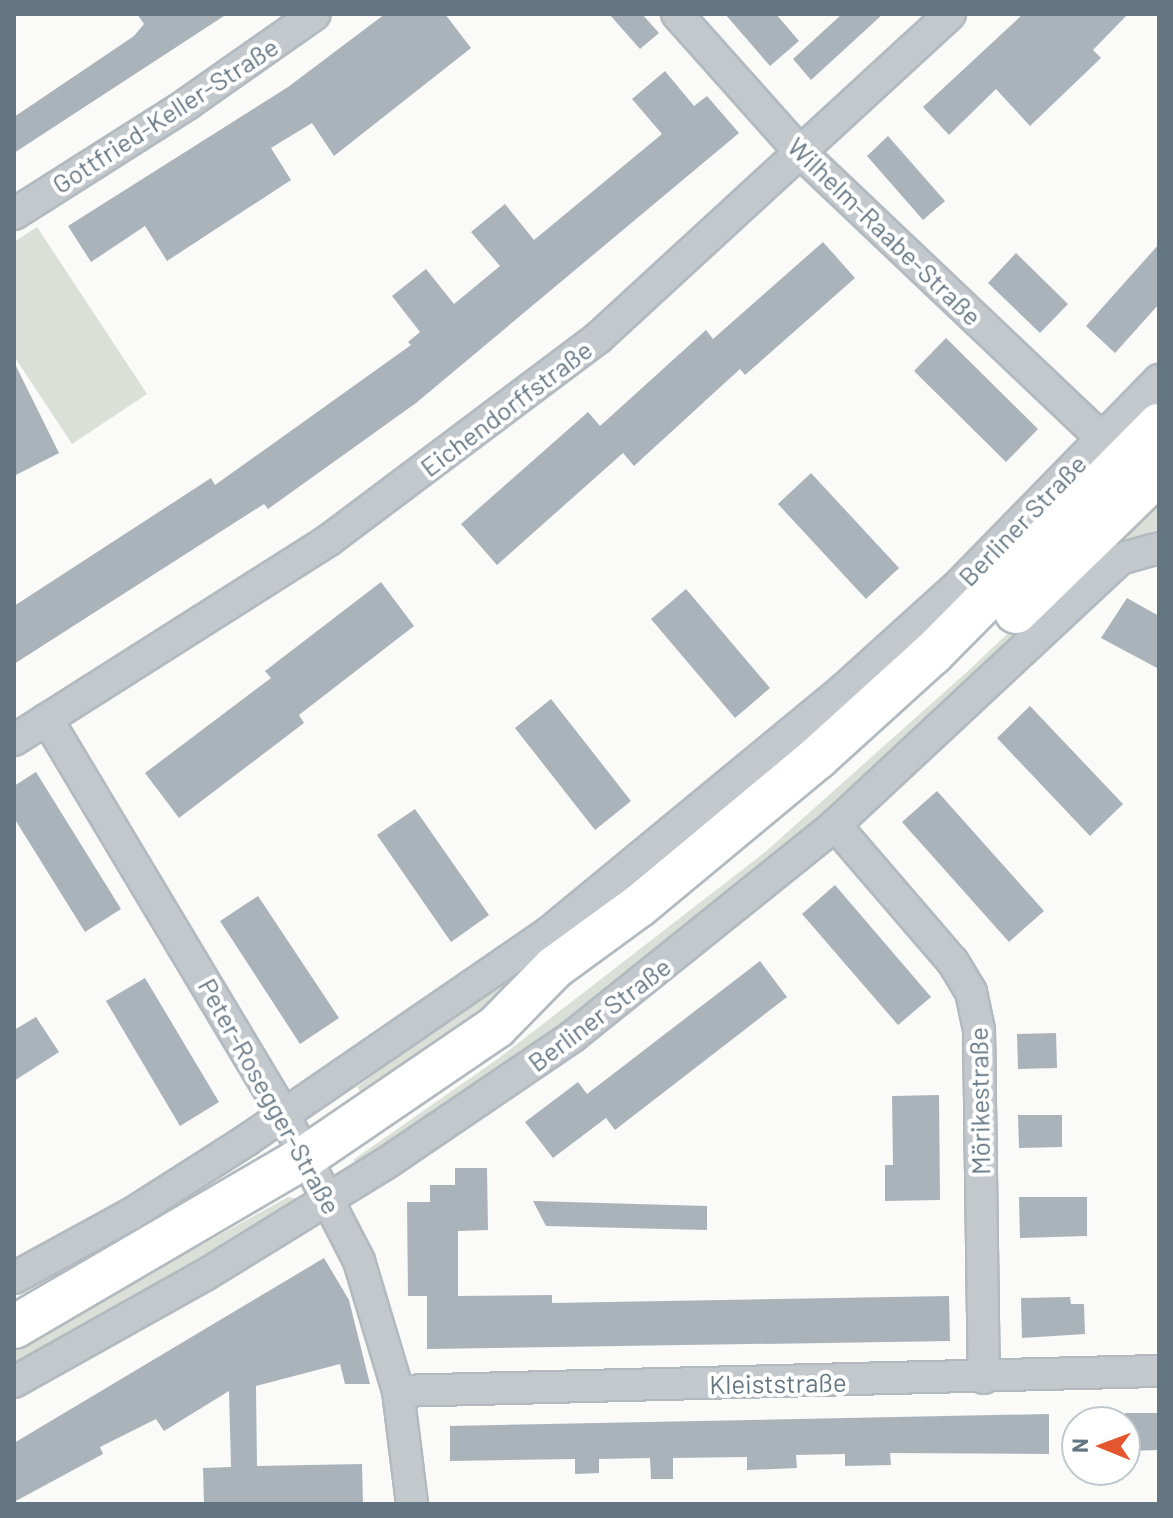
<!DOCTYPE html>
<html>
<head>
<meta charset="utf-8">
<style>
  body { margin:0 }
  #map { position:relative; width:1173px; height:1518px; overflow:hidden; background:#fafaf8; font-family:Barlow,sans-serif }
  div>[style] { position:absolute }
  .green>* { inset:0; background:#dadfd7 }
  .building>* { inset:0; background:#aab3b9 }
  .roads { filter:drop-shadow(2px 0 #b3babf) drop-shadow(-2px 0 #b3babf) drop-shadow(0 2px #b3babf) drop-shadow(0 -2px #b3babf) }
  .street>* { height:30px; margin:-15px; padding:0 15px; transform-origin:15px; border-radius:15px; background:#c3c8cc }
  .secondary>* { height:42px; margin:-21px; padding:0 21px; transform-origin:21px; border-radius:21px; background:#fff }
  span { translate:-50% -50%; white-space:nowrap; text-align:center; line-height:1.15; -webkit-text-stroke:8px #fff; paint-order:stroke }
  .street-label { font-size:26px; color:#657683 }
  .frame { position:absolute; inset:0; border:16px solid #657683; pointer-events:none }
  .north { position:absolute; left:1061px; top:1406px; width:80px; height:80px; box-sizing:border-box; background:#fff; border:2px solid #c1c8cd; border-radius:50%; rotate:271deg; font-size:22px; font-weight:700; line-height:32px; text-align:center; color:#657683 }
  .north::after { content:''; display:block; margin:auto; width:28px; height:36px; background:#e4572e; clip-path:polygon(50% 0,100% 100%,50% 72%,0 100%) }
</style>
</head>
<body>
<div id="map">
  <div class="green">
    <div style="clip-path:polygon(37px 227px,147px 394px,72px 444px,14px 356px,14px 242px)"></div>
    <div style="clip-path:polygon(1159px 397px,1159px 412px,696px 849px,363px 1096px,357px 1087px,689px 842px)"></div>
    <div style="clip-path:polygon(1159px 491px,1159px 529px,1113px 547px,880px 768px,709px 915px,437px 1114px,358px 1163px,353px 1160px,499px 1058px,764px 853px,969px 670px)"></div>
    <div style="clip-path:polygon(288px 1197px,297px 1199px,297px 1209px,14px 1362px,14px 1348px)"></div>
  </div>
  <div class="building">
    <div style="clip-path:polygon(137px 14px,227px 14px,14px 153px,14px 117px,134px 36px,144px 24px)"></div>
    <div style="clip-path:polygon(385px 14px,445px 14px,471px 48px,334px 156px,312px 123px,271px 148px,291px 180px,167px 261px,145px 226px,91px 262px,68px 226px,288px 87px)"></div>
    <div style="clip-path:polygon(609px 14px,642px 14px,659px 33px,640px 49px)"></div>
    <div style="clip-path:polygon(725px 14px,776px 14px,799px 41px,770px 66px)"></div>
    <div style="clip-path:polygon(842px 14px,883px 14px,811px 80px,793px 59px)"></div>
    <div style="clip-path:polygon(1023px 14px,1128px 14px,1093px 50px,1101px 58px,1030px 126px,996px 89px,949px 135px,923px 107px)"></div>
    <div style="clip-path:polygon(665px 71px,694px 106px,707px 96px,739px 133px,416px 403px,268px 509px,264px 504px,14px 664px,14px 606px,211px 478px,215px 485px,411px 345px,408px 342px,420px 332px,392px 296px,426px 269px,454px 304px,500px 266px,471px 232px,505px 204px,534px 240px,662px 134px,632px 99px)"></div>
    <div style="clip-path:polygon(888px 136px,945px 201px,923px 220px,867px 156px)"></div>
    <div style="clip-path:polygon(823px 242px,855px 278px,745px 375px,740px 369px,634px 466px,623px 453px,497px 565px,461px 524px,588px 412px,600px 426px,706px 330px,713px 339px)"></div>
    <div style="clip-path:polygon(1159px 244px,1159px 304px,1115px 353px,1086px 326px)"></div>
    <div style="clip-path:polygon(1016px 253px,1068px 304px,1040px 333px,988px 283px)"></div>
    <div style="clip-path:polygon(946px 338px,1038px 429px,1006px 462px,914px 371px)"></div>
    <div style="clip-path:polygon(14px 362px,59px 453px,14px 476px)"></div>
    <div style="clip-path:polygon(811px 473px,899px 568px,866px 599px,778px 504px)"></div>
    <div style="clip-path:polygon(381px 582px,414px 626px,299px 715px,304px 723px,179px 818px,145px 773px,271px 678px,265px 671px)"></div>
    <div style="clip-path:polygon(686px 589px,770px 688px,735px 718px,651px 619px)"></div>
    <div style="clip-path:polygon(1127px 598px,1159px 616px,1159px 669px,1101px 638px)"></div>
    <div style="clip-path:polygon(551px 699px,631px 801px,595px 830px,515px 728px)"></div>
    <div style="clip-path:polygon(1030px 706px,1123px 804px,1090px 836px,997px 738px)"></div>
    <div style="clip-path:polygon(36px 772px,121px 909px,85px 932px,14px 818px,14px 786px)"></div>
    <div style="clip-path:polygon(937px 791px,1044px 911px,1009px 942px,902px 822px)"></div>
    <div style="clip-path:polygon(415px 809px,489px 915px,451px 942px,377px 835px)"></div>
    <div style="clip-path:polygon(835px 885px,931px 997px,898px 1025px,802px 914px)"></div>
    <div style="clip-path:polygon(258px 896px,339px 1018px,300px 1044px,220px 921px)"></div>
    <div style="clip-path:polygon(760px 961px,787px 997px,615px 1130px,606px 1118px,553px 1158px,525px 1122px,578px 1082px,587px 1094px)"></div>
    <div style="clip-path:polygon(145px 978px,219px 1102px,180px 1126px,106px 1001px)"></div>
    <div style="clip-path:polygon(36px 1017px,59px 1052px,14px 1081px,14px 1030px)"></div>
    <div style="clip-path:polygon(1056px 1033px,1057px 1068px,1018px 1069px,1017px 1034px)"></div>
    <div style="clip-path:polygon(939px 1095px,940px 1200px,885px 1201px,885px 1165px,893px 1165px,892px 1096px)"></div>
    <div style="clip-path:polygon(1018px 1115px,1062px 1115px,1062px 1147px,1019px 1148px)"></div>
    <div style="clip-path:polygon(455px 1168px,487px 1168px,488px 1230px,458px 1231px,458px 1296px,552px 1295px,552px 1303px,949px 1296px,950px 1341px,427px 1349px,427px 1296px,408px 1296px,407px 1202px,430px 1202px,430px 1185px,455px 1185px)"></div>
    <div style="clip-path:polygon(1019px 1197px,1087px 1197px,1087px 1236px,1020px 1238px)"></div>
    <div style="clip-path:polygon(533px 1201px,707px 1206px,707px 1230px,546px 1226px)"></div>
    <div style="clip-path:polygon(324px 1258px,349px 1300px,370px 1384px,345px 1384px,340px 1364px,256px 1386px,257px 1466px,362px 1464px,363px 1504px,204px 1504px,203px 1468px,231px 1467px,229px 1391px,164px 1431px,156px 1419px,100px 1447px,103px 1454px,14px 1502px,14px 1443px)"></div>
    <div style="clip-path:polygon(1070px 1297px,1071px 1304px,1084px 1304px,1085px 1334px,1022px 1338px,1021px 1298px)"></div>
    <div style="clip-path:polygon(1125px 1413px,1159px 1413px,1159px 1450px,1125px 1451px)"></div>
    <div style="clip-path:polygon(1049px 1414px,1049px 1454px,890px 1453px,891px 1465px,845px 1466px,845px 1454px,796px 1455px,797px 1468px,747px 1470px,747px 1457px,673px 1458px,673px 1479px,651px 1479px,650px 1458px,599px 1459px,599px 1473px,575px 1474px,575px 1459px,450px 1461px,450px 1426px)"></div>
  </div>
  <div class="roads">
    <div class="street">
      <div style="left:677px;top:14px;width:185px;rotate:48.3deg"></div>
      <div style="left:800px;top:152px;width:417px;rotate:43.5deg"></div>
      <div style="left:14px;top:214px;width:205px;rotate:-32.4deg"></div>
      <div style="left:187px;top:104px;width:156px;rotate:-35.1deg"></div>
      <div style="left:47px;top:719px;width:462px;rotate:59.1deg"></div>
      <div style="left:284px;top:1115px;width:164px;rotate:62.8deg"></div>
      <div style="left:359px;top:1261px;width:136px;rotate:73.3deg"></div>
      <div style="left:398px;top:1391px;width:114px;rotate:82.9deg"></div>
      <div style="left:14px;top:740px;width:373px;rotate:-32.4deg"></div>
      <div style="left:329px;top:540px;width:336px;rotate:-36.9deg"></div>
      <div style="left:598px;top:338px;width:478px;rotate:-42.6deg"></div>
      <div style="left:835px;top:825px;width:181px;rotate:49.3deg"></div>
      <div style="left:953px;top:962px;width:35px;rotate:59deg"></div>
      <div style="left:971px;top:992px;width:39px;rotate:78deg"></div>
      <div style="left:979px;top:1030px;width:348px;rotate:89.2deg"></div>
      <div style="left:14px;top:1278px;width:133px;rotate:-28.7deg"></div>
      <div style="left:131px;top:1214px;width:138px;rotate:-32.5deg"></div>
      <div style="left:247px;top:1140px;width:364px;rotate:-34.5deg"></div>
      <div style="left:547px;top:934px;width:385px;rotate:-39.5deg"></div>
      <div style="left:844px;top:689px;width:154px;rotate:-42.1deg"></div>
      <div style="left:958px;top:586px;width:288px;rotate:-45.7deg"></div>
      <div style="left:14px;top:1382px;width:219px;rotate:-29.3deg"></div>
      <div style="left:205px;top:1275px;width:211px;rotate:-31.7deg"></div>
      <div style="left:385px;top:1164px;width:227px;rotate:-34.2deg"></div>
      <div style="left:573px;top:1036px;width:336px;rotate:-38.8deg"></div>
      <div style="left:835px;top:825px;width:390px;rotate:-43deg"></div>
      <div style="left:1120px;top:559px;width:41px;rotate:-15.8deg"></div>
      <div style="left:398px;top:1391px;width:761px;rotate:-1.51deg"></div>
    </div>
    <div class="secondary">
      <div style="left:1016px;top:612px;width:199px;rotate:-44.2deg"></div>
      <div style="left:14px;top:1327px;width:339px;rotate:-30.3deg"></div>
      <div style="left:307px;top:1156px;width:229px;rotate:-34.3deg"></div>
      <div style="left:496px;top:1027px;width:84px;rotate:-45.5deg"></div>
      <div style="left:555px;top:967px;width:105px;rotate:-36.1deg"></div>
      <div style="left:640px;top:905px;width:230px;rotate:-39.7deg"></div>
      <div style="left:817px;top:758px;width:156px;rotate:-42.2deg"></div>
      <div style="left:933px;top:653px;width:321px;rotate:-45.3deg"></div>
    </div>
  </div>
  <div class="street-label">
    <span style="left:165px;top:115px;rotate:-33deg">Gottfried-Keller-Straße</span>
    <span style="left:885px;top:231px;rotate:44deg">Wilhelm-Raabe-Straße</span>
    <span style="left:506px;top:408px;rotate:-37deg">Eichendorffstraße</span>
    <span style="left:1022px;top:520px;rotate:-46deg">Berliner Straße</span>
    <span style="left:599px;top:1014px;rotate:-37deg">Berliner Straße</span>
    <span style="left:270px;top:1096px;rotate:61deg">Peter-Rosegger-Straße</span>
    <span style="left:979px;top:1101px;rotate:-91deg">Mörikestraße</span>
    <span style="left:778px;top:1383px;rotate:-1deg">Kleiststraße</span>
  </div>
  <div class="frame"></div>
  <div class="north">N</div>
</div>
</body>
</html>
